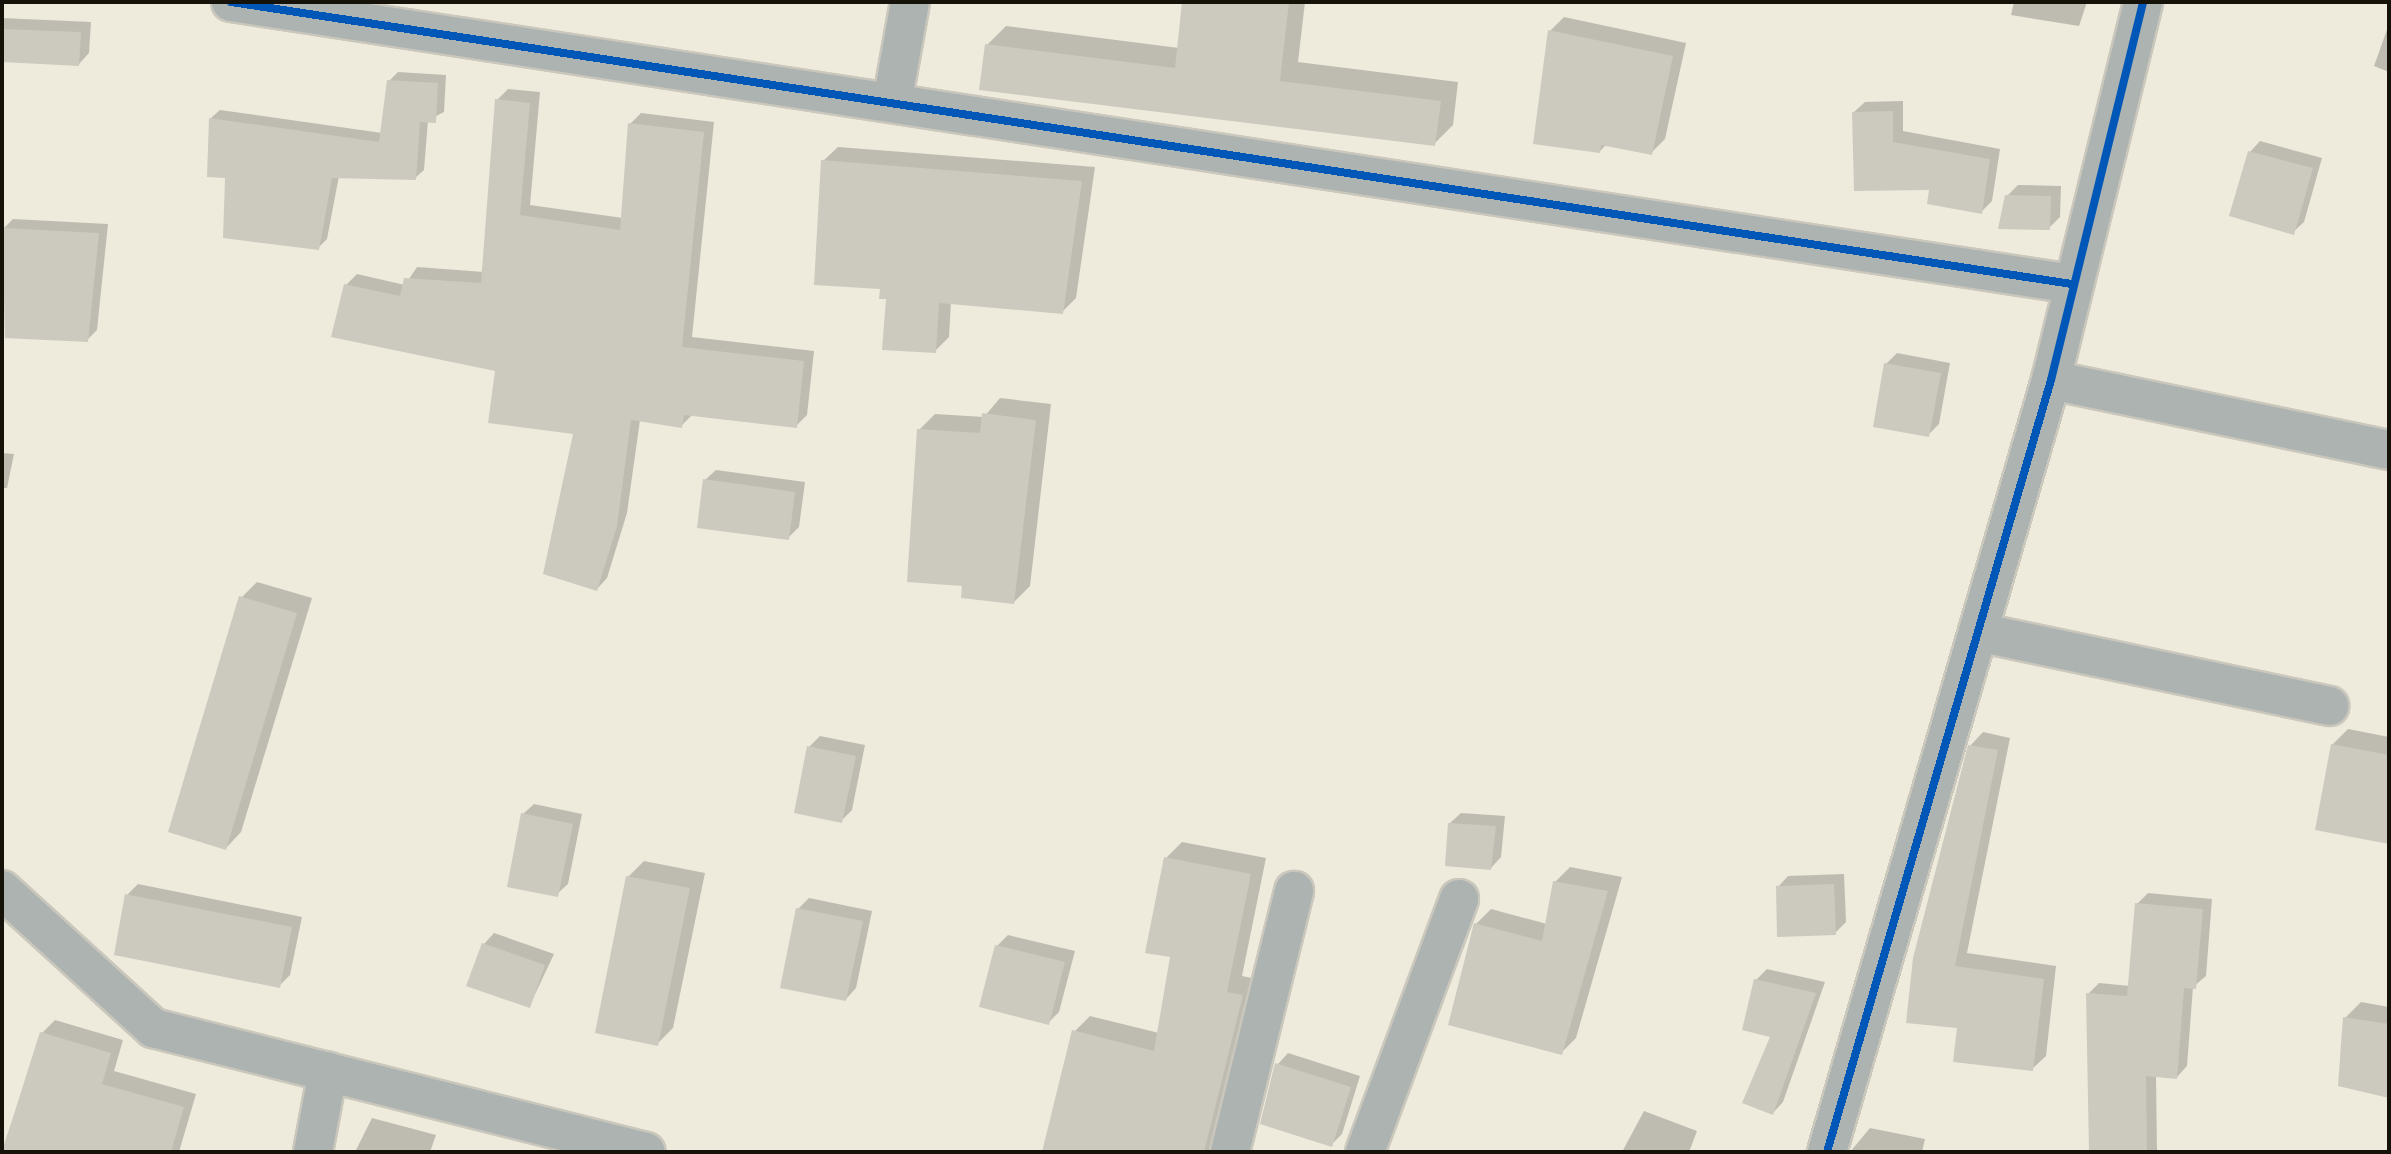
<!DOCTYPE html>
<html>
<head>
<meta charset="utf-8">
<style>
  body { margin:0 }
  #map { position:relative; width:2391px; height:1154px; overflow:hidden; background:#eeebdd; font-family:"Work Sans",sans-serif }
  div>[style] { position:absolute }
  .shadow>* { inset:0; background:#0003 }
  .building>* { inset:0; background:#ccc9be }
  .roads { filter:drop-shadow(2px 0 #cac7bd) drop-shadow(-2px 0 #cac7bd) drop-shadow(0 2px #cac7bd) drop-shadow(0 -2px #cac7bd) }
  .street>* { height:38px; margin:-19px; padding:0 19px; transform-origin:19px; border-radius:19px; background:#adb3b0 }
  .cycleway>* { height:8px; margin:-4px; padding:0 4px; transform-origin:4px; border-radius:4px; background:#0057b8 }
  span { translate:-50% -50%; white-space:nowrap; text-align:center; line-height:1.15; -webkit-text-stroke:6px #fff; paint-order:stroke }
  .frame { position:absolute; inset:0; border:4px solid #151209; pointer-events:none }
</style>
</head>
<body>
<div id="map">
  <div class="shadow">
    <div style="clip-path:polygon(1184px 2px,1305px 2px,1298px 62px,1458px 82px,1453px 125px,1434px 144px,987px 45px,1006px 26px,1179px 48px)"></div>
    <div style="clip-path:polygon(2014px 2px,2087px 2px,2079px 26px,2011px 15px)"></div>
    <div style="clip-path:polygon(1564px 17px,1686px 43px,1665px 139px,1651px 153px,1607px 144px,1600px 151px,1550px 31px)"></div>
    <div style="clip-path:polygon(2px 18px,91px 22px,89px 53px,79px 64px,2px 60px)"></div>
    <div style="clip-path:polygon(2389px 24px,2389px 72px,2374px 66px)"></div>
    <div style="clip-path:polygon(398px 72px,446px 75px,444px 112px,428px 120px,424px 170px,415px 178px,339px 176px,327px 239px,318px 248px,227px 176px,211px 118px,220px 110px,382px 133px,389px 81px)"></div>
    <div style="clip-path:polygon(508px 89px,540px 92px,530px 205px,623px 218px,630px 124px,641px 113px,714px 122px,692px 337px,814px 351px,807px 415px,796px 426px,693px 414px,682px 425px,640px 420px,627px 513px,607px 578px,597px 589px,575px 432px,498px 369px,346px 285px,357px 274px,405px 285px,417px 267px,484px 272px,497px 100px)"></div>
    <div style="clip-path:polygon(1903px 101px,1903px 131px,2000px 149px,1992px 201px,1981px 212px,1932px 188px,1854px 112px,1865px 102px)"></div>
    <div style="clip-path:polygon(2260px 141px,2322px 158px,2304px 222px,2293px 232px,2250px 152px)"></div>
    <div style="clip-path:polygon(838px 147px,1095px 167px,1076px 298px,1062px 312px,951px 302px,949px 337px,935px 351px,882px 288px,823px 161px)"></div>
    <div style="clip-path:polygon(2018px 185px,2061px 186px,2060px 217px,2049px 228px,2007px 196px)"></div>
    <div style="clip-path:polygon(13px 219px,108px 224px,97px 330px,87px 340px,2px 299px,3px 229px)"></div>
    <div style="clip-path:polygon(1897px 353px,1950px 363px,1939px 424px,1928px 435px,1886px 364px)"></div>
    <div style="clip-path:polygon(1000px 398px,1051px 404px,1030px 586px,1014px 602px,919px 430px,935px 414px,984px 417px)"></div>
    <div style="clip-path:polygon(2px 453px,14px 454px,7px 488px,2px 488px)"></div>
    <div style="clip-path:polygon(716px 470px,805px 482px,799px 527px,788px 538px,705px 480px)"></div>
    <div style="clip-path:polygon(257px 582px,312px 598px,241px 832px,226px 848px,241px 598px)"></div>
    <div style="clip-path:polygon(2348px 729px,2389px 737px,2389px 842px,2332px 745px)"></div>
    <div style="clip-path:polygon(1983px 732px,2010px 738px,1967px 953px,2056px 966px,2046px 1056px,2032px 1069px,1959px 1026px,1908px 1021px,1970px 746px)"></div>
    <div style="clip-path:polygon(820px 736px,865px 745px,852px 810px,842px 820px,809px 747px)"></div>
    <div style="clip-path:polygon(534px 804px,582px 814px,568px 884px,557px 894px,523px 814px)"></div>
    <div style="clip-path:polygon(1461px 813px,1505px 816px,1501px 857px,1491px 868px,1450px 823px)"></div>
    <div style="clip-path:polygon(1182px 842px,1266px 858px,1242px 976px,1257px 979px,1214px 1152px,1044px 1152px,1074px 1032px,1090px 1016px,1159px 1033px,1172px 956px,1166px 858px)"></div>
    <div style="clip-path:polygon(644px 861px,705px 873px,673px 1028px,657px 1044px,628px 877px)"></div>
    <div style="clip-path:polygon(1570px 867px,1622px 877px,1576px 1038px,1561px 1053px,1476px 924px,1491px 909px,1547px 924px,1555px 882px)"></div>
    <div style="clip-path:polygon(1844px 874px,1846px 922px,1835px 933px,1778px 887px,1788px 876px)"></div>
    <div style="clip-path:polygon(138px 884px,302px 917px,290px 975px,279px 986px,127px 895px)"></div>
    <div style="clip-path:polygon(2148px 893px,2212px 899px,2206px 976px,2193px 987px,2187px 1066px,2177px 1077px,2156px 1075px,2157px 1152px,2091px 1152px,2088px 994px,2099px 983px,2130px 986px,2137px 904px)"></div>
    <div style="clip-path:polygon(809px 898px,872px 911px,856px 988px,846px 999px,798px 909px)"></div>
    <div style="clip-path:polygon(494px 933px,554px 954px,530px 1005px,484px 944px)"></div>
    <div style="clip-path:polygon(1008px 935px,1075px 951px,1059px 1012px,1049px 1022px,997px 946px)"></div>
    <div style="clip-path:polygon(1767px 969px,1825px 982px,1783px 1102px,1773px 1113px,1772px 1035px,1756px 980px)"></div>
    <div style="clip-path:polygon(2361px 1002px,2389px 1007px,2389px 1096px,2345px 1018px)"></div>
    <div style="clip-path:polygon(55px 1020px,123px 1040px,114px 1071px,196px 1094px,179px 1152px,2px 1151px,42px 1033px)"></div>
    <div style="clip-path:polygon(1288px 1053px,1360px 1076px,1342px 1134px,1331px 1145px,1278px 1064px)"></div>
    <div style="clip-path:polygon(1644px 1111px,1697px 1131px,1689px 1152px,1622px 1152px)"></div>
    <div style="clip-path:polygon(372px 1118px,436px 1135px,430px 1152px,355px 1152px)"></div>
    <div style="clip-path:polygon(1870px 1128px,1925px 1139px,1922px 1152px,1850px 1152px)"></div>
  </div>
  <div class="building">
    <div style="clip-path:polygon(1182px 2px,1289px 2px,1280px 81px,1441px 101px,1435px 146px,979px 90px,985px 44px,1175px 68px)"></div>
    <div style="clip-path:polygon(2px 29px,81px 32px,79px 66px,2px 62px)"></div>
    <div style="clip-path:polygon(1548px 30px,1673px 56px,1652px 155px,1601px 145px,1600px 153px,1533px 144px)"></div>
    <div style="clip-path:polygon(387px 80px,438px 83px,436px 123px,420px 122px,416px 180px,332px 178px,319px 250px,223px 238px,225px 178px,207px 177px,209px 118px,379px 142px)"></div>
    <div style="clip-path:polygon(495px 99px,530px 103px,520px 215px,620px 230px,628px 123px,704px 132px,682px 347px,804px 361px,797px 428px,684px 415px,682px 428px,631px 420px,617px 526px,597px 591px,543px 574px,573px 434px,488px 423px,495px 371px,331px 337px,344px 284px,400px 296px,404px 278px,481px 283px)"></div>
    <div style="clip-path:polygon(1893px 111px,1893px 142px,1990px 159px,1982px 214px,1927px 204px,1929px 190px,1854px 191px,1852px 112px)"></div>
    <div style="clip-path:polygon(2248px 151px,2313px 168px,2294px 235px,2229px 216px)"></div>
    <div style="clip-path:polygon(821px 160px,1082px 181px,1063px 314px,939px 303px,936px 353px,882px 350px,886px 299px,879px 299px,880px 289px,814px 285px)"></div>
    <div style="clip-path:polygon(2005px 195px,2051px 196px,2050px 230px,1998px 229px)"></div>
    <div style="clip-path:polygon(2px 228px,99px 233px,88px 342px,5px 338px)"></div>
    <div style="clip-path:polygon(1884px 363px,1941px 373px,1929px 437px,1873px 427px)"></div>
    <div style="clip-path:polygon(982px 413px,1036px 420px,1014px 604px,961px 598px,962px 586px,907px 582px,917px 429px,980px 433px)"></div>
    <div style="clip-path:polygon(703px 479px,795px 492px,789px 540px,697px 528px)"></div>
    <div style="clip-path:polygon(239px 596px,297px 613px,226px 850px,168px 832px)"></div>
    <div style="clip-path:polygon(2331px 744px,2389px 755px,2389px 844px,2315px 830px)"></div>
    <div style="clip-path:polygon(1968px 745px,1998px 750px,1955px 966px,2044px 979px,2033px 1071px,1953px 1062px,1957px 1028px,1906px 1023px,1913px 958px)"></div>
    <div style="clip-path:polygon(807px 746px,856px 756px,842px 823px,794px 813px)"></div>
    <div style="clip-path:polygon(521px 813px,573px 824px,558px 897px,507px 887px)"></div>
    <div style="clip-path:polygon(1448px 823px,1496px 826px,1491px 870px,1445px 866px)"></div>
    <div style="clip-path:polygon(1164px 857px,1251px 874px,1227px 992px,1243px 995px,1204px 1152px,1042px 1152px,1072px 1030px,1154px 1051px,1170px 957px,1145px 953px)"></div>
    <div style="clip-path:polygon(626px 876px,690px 888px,658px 1046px,595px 1033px)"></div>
    <div style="clip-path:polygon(1553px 881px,1608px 891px,1562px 1055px,1448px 1025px,1474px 923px,1542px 941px)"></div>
    <div style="clip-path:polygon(1834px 884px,1836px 935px,1777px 937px,1776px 886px)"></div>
    <div style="clip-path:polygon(125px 894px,292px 927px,280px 988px,114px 955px)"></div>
    <div style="clip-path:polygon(2135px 903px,2203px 909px,2196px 989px,2184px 988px,2177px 1079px,2146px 1076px,2147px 1152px,2089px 1152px,2086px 993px,2127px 996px)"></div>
    <div style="clip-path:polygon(796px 908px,863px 921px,846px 1001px,780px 988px)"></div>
    <div style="clip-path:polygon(482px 943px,545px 965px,530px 1008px,466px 986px)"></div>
    <div style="clip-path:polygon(995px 945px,1065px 962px,1049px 1025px,979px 1007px)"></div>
    <div style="clip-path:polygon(1754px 979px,1816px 993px,1773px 1115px,1742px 1103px,1770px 1037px,1742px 1030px)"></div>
    <div style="clip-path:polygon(2343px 1017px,2389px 1024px,2389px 1098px,2338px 1086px)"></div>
    <div style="clip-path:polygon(40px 1032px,111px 1053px,102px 1084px,184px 1107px,171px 1152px,2px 1152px)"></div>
    <div style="clip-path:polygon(1275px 1063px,1351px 1087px,1332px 1147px,1260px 1124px)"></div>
  </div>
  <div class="roads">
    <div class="street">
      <div style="left:231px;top:2px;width:1861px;rotate:8.71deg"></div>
      <div style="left:892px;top:103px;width:103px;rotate:-79.9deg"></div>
      <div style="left:2051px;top:380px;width:345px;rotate:11.7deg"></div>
      <div style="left:1978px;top:632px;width:359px;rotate:11.9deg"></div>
      <div style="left:2px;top:890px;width:205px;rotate:42.4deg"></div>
      <div style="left:153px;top:1028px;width:508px;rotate:14.12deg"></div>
      <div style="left:313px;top:1152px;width:82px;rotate:-79.5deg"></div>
      <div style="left:1230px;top:1152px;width:269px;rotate:-76.2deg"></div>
      <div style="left:1365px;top:1152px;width:270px;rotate:-69.6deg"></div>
      <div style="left:1827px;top:1152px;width:804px;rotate:-73.82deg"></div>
      <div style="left:2051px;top:380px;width:389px;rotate:-76.3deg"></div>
    </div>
  </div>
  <div class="cycleway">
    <div style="left:231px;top:2px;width:1861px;rotate:8.71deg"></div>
    <div style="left:1827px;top:1152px;width:804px;rotate:-73.82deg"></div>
    <div style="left:2051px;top:380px;width:389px;rotate:-76.3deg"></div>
  </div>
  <div class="frame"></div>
</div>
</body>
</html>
